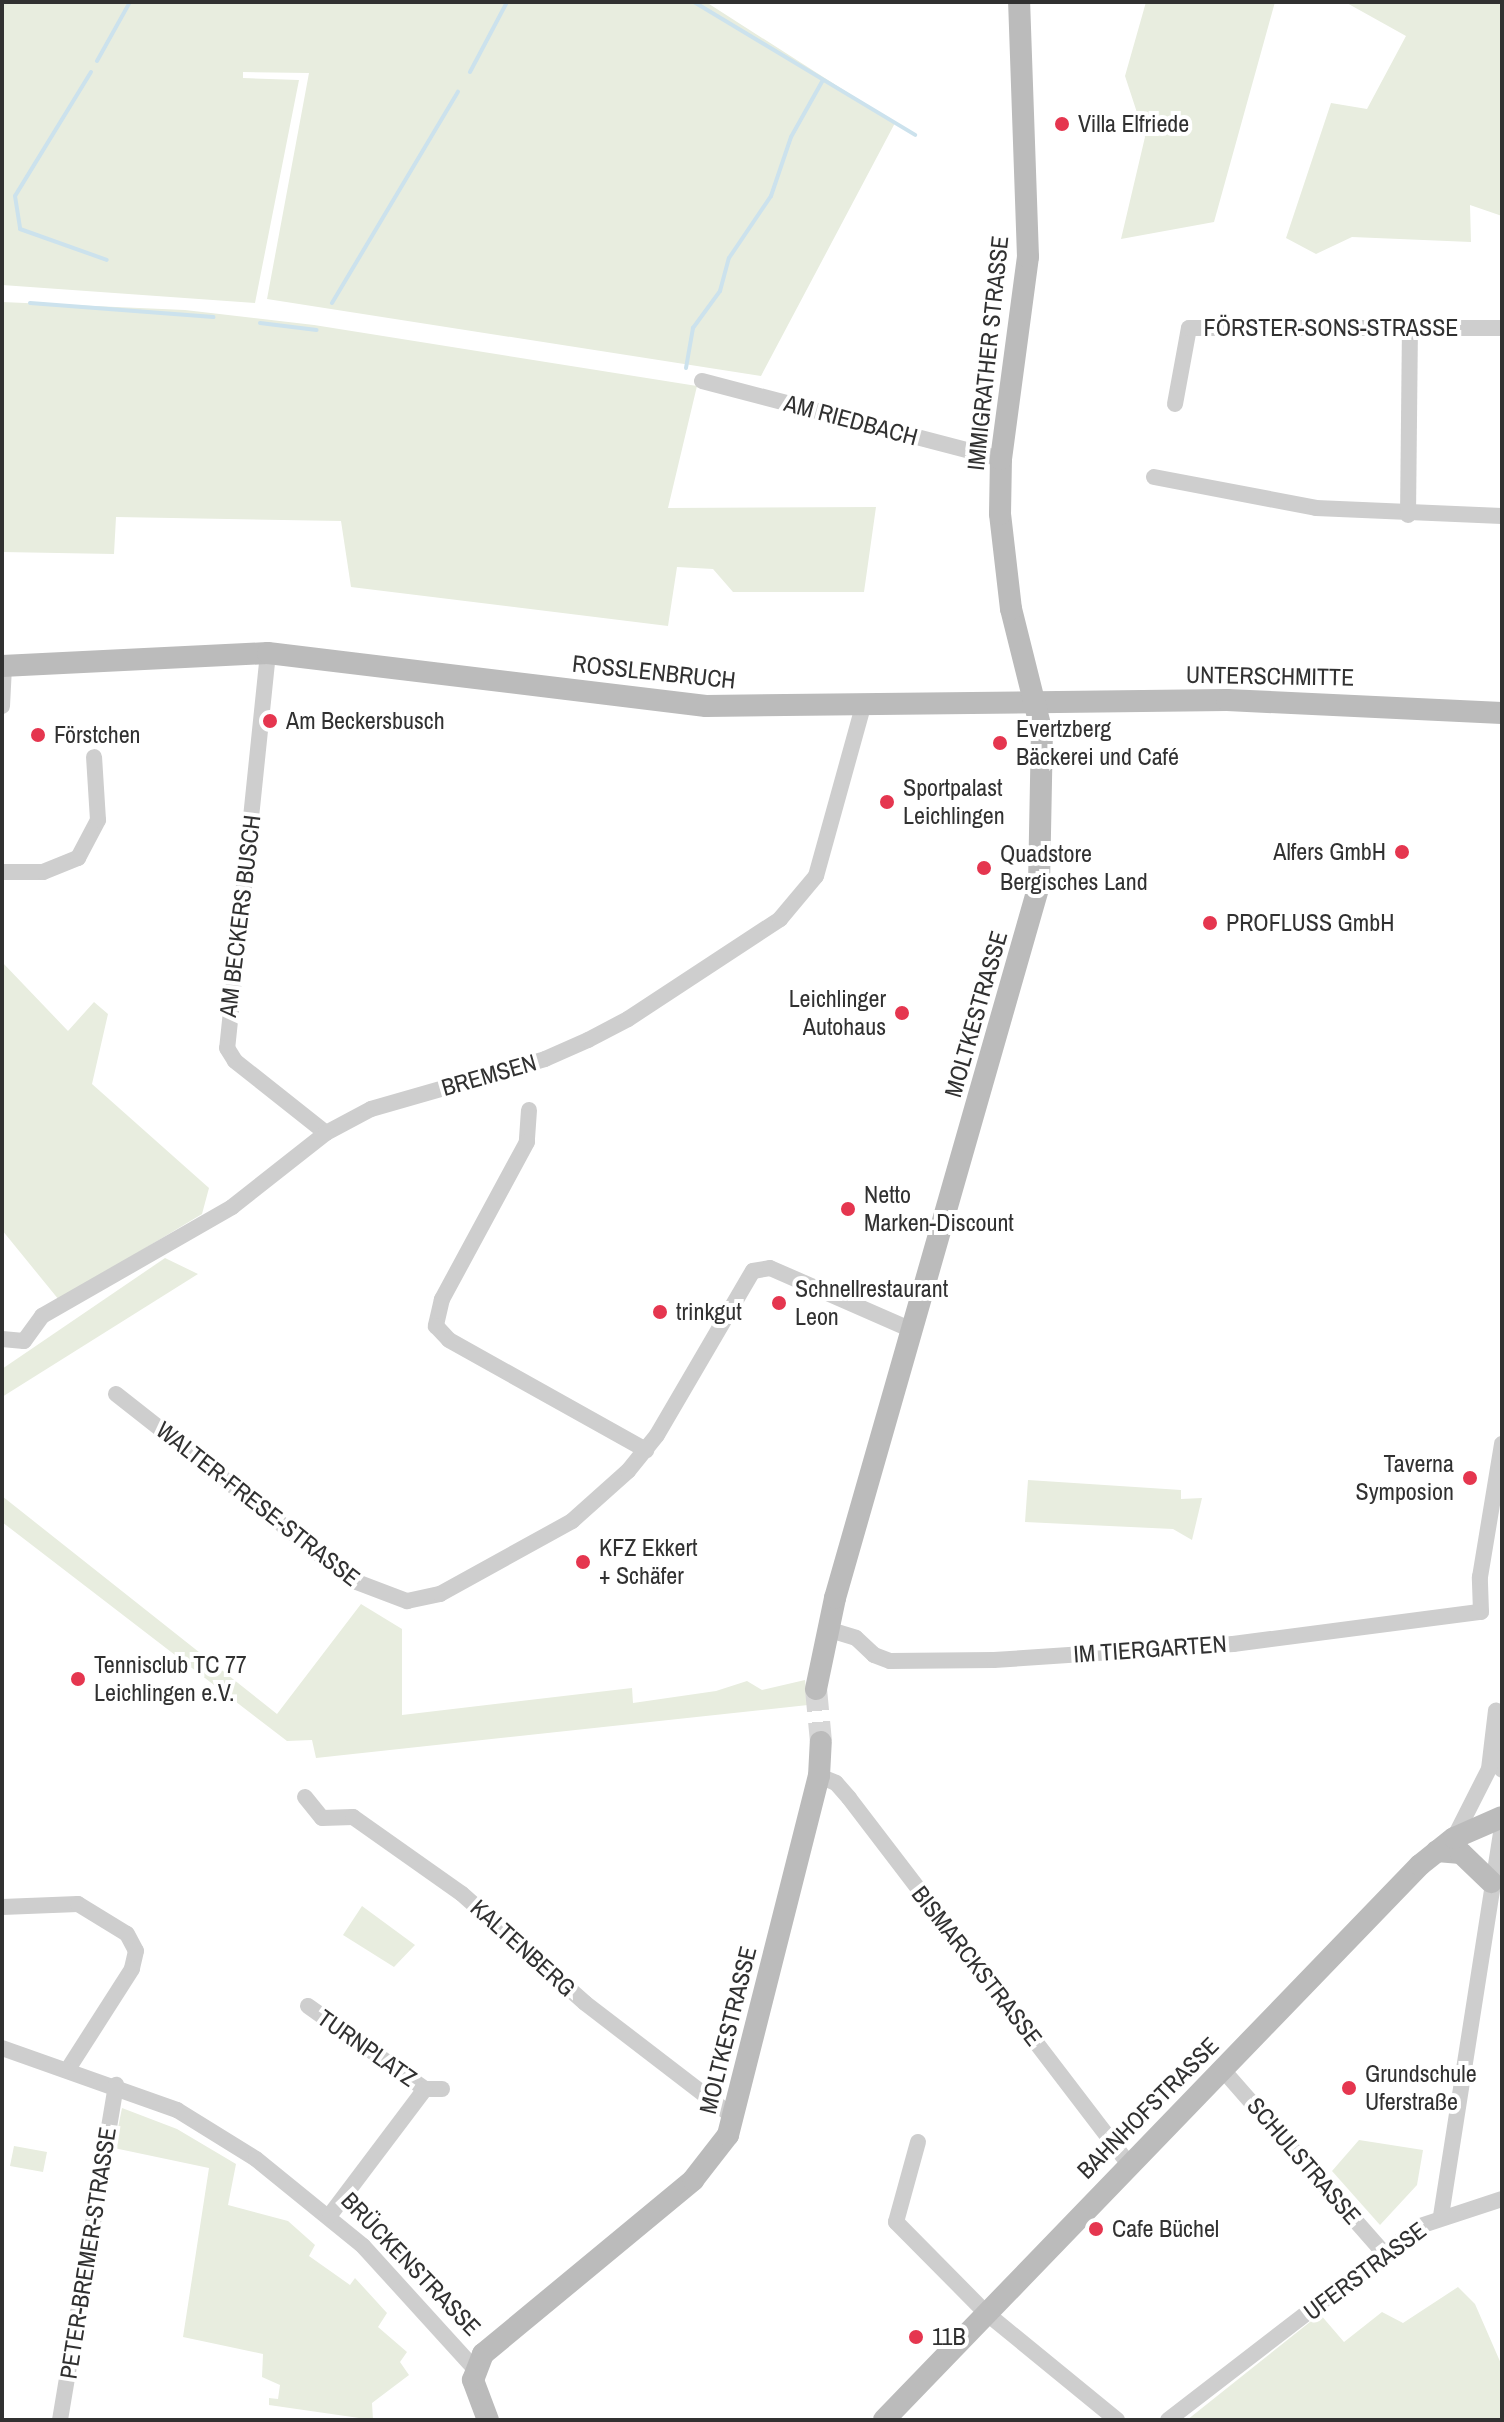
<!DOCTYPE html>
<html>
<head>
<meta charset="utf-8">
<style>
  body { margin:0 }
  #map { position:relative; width:1504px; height:2422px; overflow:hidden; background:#fff; font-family:"Archivo Narrow",sans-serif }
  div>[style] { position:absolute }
  .green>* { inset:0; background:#e8eddf }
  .stream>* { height:4px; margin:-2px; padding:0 2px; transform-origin:2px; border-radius:2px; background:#cce2ed }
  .secondary-tunnel>* { height:22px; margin-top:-11px; transform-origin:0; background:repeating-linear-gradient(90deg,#d6d6d6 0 22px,transparent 0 33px) }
  .street>* { height:16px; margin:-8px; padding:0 8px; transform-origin:8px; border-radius:8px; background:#cecece }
  .secondary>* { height:22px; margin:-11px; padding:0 11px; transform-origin:11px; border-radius:11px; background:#bbb }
  .dots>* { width:22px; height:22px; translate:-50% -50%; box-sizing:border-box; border:4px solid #fff; border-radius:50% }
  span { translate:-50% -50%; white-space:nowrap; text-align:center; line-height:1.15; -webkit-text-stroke:8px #fff; paint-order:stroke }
  .poi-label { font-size:24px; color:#313131 }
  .left { translate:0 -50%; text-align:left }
  .right { translate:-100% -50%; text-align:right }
  .street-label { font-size:24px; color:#313131 }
  .frame { position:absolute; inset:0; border:4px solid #313131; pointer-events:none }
</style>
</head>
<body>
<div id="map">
  <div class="green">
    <div style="clip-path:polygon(2px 2px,706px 2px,895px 123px,761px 376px,267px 299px,309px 73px,243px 72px,243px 78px,299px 80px,255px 303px,2px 285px)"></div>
    <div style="clip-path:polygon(1146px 2px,1275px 2px,1214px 222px,1121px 239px,1145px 137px,1125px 76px)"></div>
    <div style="clip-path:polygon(1345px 2px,1502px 2px,1502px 216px,1470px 205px,1471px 242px,1352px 237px,1316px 254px,1286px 238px,1331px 103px,1367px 109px,1406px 36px)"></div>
    <div style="clip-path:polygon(2px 302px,185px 310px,314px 325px,697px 386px,668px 508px,876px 507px,864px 592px,733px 592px,713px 569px,677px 567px,668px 626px,351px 587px,341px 521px,116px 517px,114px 554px,2px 552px)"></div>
    <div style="clip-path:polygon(2px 962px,68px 1031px,94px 1002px,108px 1014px,92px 1084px,209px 1188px,202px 1214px,59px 1300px,2px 1230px)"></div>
    <div style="clip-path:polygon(165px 1258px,198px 1274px,2px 1397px,2px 1369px)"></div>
    <div style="clip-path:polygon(1028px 1480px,1181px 1490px,1181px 1499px,1202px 1498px,1192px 1540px,1173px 1529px,1025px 1522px)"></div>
    <div style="clip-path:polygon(2px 1496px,277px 1714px,361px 1604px,402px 1629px,402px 1715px,632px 1688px,633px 1703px,716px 1691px,747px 1681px,762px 1690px,805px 1680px,808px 1705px,316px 1758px,312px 1740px,287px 1741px,2px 1522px)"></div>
    <div style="clip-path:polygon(362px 1906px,415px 1945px,394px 1967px,343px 1935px)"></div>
    <div style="clip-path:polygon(122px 2108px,177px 2129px,236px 2164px,228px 2205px,288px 2221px,315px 2245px,309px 2256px,350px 2285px,355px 2278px,387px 2313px,378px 2327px,407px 2352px,400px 2362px,409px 2375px,372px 2403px,373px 2420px,269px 2405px,269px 2398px,278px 2399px,280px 2385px,262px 2377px,263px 2354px,183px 2337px,209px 2168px,114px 2148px)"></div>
    <div style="clip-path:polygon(1359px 2140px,1423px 2150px,1417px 2185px,1380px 2225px,1332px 2171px)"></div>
    <div style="clip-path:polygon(14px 2146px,47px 2152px,43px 2172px,10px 2166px)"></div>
    <div style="clip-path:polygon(1458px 2287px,1475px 2304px,1502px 2366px,1502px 2420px,1187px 2420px,1320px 2314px,1344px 2342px,1382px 2312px,1403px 2323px)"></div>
  </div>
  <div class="stream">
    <div style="left:694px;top:2px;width:258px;rotate:31deg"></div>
    <div style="left:97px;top:61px;width:68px;rotate:-60.8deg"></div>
    <div style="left:91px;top:72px;width:145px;rotate:121.5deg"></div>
    <div style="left:15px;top:196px;width:33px;rotate:81deg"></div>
    <div style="left:20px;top:229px;width:92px;rotate:19.6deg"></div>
    <div style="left:470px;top:72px;width:79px;rotate:-62.1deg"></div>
    <div style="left:30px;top:303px;width:184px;rotate:4.4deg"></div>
    <div style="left:332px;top:303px;width:246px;rotate:-59.2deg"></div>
    <div style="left:260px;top:323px;width:57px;rotate:7deg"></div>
    <div style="left:686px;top:368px;width:41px;rotate:-80.1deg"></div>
    <div style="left:693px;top:328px;width:46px;rotate:-53.9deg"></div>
    <div style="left:720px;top:291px;width:34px;rotate:-75deg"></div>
    <div style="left:729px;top:258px;width:75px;rotate:-55.9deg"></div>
    <div style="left:771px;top:196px;width:62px;rotate:-71.3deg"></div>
    <div style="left:791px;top:137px;width:65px;rotate:-60.7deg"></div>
  </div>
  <div class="secondary-tunnel">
    <div style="left:816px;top:1689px;width:53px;rotate:84.6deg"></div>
  </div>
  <div class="street">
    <div style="left:702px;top:381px;width:309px;rotate:14.6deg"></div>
    <div style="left:1175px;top:404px;width:77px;rotate:-79.6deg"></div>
    <div style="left:1189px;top:328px;width:313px"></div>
    <div style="left:1154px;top:477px;width:165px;rotate:10.8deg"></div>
    <div style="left:1316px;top:508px;width:186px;rotate:2.5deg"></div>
    <div style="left:1408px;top:515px;width:187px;rotate:-89.4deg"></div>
    <div style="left:268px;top:653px;width:397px;rotate:95.9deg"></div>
    <div style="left:227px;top:1048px;width:15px;rotate:58deg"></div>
    <div style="left:235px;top:1061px;width:116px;rotate:38.4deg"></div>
    <div style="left:2px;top:706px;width:40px;rotate:-87.1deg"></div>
    <div style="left:2px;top:872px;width:41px"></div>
    <div style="left:43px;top:872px;width:38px;rotate:-22deg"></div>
    <div style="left:78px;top:858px;width:43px;rotate:-62.2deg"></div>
    <div style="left:98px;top:820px;width:63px;rotate:-93.6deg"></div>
    <div style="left:529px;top:1110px;width:32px;rotate:94deg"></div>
    <div style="left:527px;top:1142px;width:179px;rotate:118.4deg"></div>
    <div style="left:442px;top:1299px;width:28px;rotate:103deg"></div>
    <div style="left:436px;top:1326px;width:19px;rotate:47deg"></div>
    <div style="left:449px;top:1340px;width:226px;rotate:29.2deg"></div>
    <div style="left:2px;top:1339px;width:22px;rotate:5deg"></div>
    <div style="left:24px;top:1341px;width:31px;rotate:-54deg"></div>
    <div style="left:42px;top:1316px;width:219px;rotate:-29.8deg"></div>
    <div style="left:232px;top:1207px;width:120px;rotate:-38.2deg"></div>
    <div style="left:326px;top:1133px;width:51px;rotate:-28.1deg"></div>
    <div style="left:371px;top:1109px;width:181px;rotate:-16deg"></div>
    <div style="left:545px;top:1059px;width:47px;rotate:-23.8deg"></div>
    <div style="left:588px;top:1040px;width:45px;rotate:-27.7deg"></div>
    <div style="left:628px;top:1019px;width:182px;rotate:-33.3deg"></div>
    <div style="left:780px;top:919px;width:56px;rotate:-50.1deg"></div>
    <div style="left:816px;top:876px;width:176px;rotate:-74.5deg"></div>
    <div style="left:116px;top:1394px;width:303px;rotate:38.2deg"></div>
    <div style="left:354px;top:1581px;width:57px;rotate:20.7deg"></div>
    <div style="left:407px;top:1601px;width:34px;rotate:-12deg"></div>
    <div style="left:440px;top:1594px;width:151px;rotate:-28.9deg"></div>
    <div style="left:572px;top:1521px;width:75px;rotate:-41.8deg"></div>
    <div style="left:628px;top:1471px;width:46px;rotate:-51.1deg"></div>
    <div style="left:657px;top:1435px;width:190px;rotate:-59.7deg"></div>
    <div style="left:753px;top:1271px;width:17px;rotate:-10deg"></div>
    <div style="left:770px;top:1268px;width:155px;rotate:23.6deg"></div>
    <div style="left:827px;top:1629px;width:30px;rotate:17deg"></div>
    <div style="left:856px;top:1638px;width:25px;rotate:43deg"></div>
    <div style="left:874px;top:1655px;width:17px;rotate:21deg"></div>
    <div style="left:890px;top:1661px;width:104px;rotate:-0.6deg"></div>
    <div style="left:994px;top:1660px;width:240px;rotate:-3.8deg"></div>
    <div style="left:1233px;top:1644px;width:250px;rotate:-7.4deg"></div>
    <div style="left:1481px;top:1612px;width:35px;rotate:-92deg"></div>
    <div style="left:1480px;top:1577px;width:135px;rotate:-80.6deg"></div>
    <div style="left:1499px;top:1740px;width:30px;rotate:84deg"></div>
    <div style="left:819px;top:1776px;width:18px;rotate:22deg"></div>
    <div style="left:836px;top:1783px;width:20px;rotate:49deg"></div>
    <div style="left:849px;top:1798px;width:462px;rotate:52.6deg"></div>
    <div style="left:305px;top:1797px;width:27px;rotate:51deg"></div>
    <div style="left:322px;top:1818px;width:31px;rotate:-2deg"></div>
    <div style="left:353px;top:1817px;width:133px;rotate:35.2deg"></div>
    <div style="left:462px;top:1894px;width:164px;rotate:41.5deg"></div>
    <div style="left:585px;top:2003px;width:189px;rotate:37.5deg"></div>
    <div style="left:1454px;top:1838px;width:77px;rotate:-63.1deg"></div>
    <div style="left:1489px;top:1769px;width:59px;rotate:-83.2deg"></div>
    <div style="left:2px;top:1907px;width:76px;rotate:-2.3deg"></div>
    <div style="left:78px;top:1904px;width:57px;rotate:31.5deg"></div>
    <div style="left:127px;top:1934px;width:19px;rotate:62deg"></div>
    <div style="left:136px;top:1951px;width:18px;rotate:103deg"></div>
    <div style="left:132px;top:1969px;width:119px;rotate:122.6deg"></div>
    <div style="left:308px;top:2006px;width:143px;rotate:35.4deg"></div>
    <div style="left:425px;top:2089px;width:17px"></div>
    <div style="left:2px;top:2048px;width:186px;rotate:19.5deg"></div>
    <div style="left:177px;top:2110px;width:93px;rotate:31.8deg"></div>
    <div style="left:256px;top:2159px;width:138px;rotate:39.1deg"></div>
    <div style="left:363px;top:2246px;width:165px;rotate:47.7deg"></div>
    <div style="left:1223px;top:2070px;width:244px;rotate:48.7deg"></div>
    <div style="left:918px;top:2142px;width:83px;rotate:105.4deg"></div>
    <div style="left:896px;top:2222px;width:127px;rotate:45.3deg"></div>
    <div style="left:985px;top:2312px;width:171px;rotate:39.3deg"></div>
    <div style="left:330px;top:2215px;width:158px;rotate:-53deg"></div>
    <div style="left:1441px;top:2216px;width:394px;rotate:-81.1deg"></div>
    <div style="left:60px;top:2420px;width:340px;rotate:-80.5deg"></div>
    <div style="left:1168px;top:2420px;width:318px;rotate:-37.6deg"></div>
    <div style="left:1420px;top:2226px;width:86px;rotate:-18.2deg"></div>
  </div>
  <div class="secondary">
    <div style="left:2px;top:666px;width:266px;rotate:-2.8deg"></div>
    <div style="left:268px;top:653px;width:441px;rotate:6.9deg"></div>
    <div style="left:706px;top:706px;width:521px;rotate:-0.66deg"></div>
    <div style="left:1227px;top:700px;width:275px;rotate:2.7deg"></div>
    <div style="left:816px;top:1689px;width:93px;rotate:-78.2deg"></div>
    <div style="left:835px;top:1598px;width:742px;rotate:-74.03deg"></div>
    <div style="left:1039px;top:885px;width:152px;rotate:-88.9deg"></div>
    <div style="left:1042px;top:733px;width:128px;rotate:-104deg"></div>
    <div style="left:1011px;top:609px;width:96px;rotate:-96.6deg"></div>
    <div style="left:1000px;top:514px;width:55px;rotate:-89deg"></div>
    <div style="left:1001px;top:459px;width:204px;rotate:-82.4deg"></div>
    <div style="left:1028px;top:257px;width:255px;rotate:-92deg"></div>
    <div style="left:1437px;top:1851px;width:24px;rotate:5deg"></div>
    <div style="left:1461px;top:1853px;width:42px;rotate:44deg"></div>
    <div style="left:488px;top:2420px;width:43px;rotate:-110.6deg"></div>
    <div style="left:473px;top:2380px;width:28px;rotate:-69deg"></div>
    <div style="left:483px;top:2354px;width:273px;rotate:-39.6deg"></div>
    <div style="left:693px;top:2180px;width:57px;rotate:-52.1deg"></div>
    <div style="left:728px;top:2135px;width:370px;rotate:-75.8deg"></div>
    <div style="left:819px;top:1776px;width:34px;rotate:-87deg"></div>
    <div style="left:884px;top:2420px;width:772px;rotate:-46deg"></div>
    <div style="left:1420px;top:1865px;width:43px;rotate:-38.5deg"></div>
    <div style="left:1454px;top:1838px;width:52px;rotate:-23.6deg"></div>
  </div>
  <div class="dots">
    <div style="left:1062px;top:124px;background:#e5364f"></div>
    <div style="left:270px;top:721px;background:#e5364f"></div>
    <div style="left:38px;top:735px;background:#e5364f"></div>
    <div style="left:1000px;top:743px;background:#e5364f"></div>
    <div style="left:887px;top:802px;background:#e5364f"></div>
    <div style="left:1402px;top:852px;background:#e5364f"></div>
    <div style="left:984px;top:868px;background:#e5364f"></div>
    <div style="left:1210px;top:923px;background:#e5364f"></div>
    <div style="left:902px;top:1013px;background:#e5364f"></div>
    <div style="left:848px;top:1209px;background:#e5364f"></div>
    <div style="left:779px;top:1303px;background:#e5364f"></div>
    <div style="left:660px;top:1312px;background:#e5364f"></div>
    <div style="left:1470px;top:1478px;background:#e5364f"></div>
    <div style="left:583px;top:1562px;background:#e5364f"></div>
    <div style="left:78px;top:1679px;background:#e5364f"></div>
    <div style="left:1349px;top:2088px;background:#e5364f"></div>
    <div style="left:1096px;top:2229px;background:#e5364f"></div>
    <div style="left:916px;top:2337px;background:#e5364f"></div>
  </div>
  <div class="poi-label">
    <span class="left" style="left:1078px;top:124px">Villa Elfriede</span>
    <span class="left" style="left:286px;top:721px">Am Beckersbusch</span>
    <span class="left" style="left:1016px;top:743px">Evertzberg<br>Bäckerei und Café</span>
    <span class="left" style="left:54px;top:735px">Förstchen</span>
    <span class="left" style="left:903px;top:802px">Sportpalast<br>Leichlingen</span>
    <span class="right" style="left:1386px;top:852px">Alfers GmbH</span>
    <span class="left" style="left:1000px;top:868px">Quadstore<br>Bergisches Land</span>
    <span class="left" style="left:1226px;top:923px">PROFLUSS GmbH</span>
    <span class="right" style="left:886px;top:1013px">Leichlinger<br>Autohaus</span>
    <span class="left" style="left:864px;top:1209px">Netto<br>Marken-Discount</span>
    <span class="left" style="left:795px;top:1303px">Schnellrestaurant<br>Leon</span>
    <span class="left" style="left:676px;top:1312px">trinkgut</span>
    <span class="right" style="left:1454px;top:1478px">Taverna<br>Symposion</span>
    <span class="left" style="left:599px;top:1562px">KFZ Ekkert<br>+ Schäfer</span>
    <span class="left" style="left:94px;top:1679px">Tennisclub TC 77<br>Leichlingen e.V.</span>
    <span class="left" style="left:1365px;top:2088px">Grundschule<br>Uferstraße</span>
    <span class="left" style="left:1112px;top:2229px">Cafe Büchel</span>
    <span class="left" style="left:932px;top:2337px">11B</span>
  </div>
  <div class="street-label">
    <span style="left:1331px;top:328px">FÖRSTER-SONS-STRASSE</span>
    <span style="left:988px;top:353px;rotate:-84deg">IMMIGRATHER STRASSE</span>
    <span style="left:851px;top:420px;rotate:15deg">AM RIEDBACH</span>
    <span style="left:654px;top:672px;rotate:6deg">ROSSLENBRUCH</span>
    <span style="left:1270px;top:676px;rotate:1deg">UNTERSCHMITTE</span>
    <span style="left:240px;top:916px;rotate:-83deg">AM BECKERS BUSCH</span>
    <span style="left:976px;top:1014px;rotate:-74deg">MOLTKESTRASSE</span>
    <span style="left:489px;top:1075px;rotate:-16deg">BREMSEN</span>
    <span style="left:258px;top:1504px;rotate:38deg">WALTER-FRESE-STRASSE</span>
    <span style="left:1150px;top:1649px;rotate:-4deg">IM TIERGARTEN</span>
    <span style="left:523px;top:1948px;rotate:42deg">KALTENBERG</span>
    <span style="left:977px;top:1966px;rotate:52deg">BISMARCKSTRASSE</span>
    <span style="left:728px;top:2030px;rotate:-76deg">MOLTKESTRASSE</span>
    <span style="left:367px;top:2048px;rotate:35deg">TURNPLATZ</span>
    <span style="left:1148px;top:2108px;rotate:-45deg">BAHNHOFSTRASSE</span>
    <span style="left:1304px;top:2161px;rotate:49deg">SCHULSTRASSE</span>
    <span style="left:88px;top:2253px;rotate:-81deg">PETER-BREMER-STRASSE</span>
    <span style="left:411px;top:2264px;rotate:46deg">BRÜCKENSTRASSE</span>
    <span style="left:1365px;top:2271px;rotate:-37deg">UFERSTRASSE</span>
  </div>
  <div class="frame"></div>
</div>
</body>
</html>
